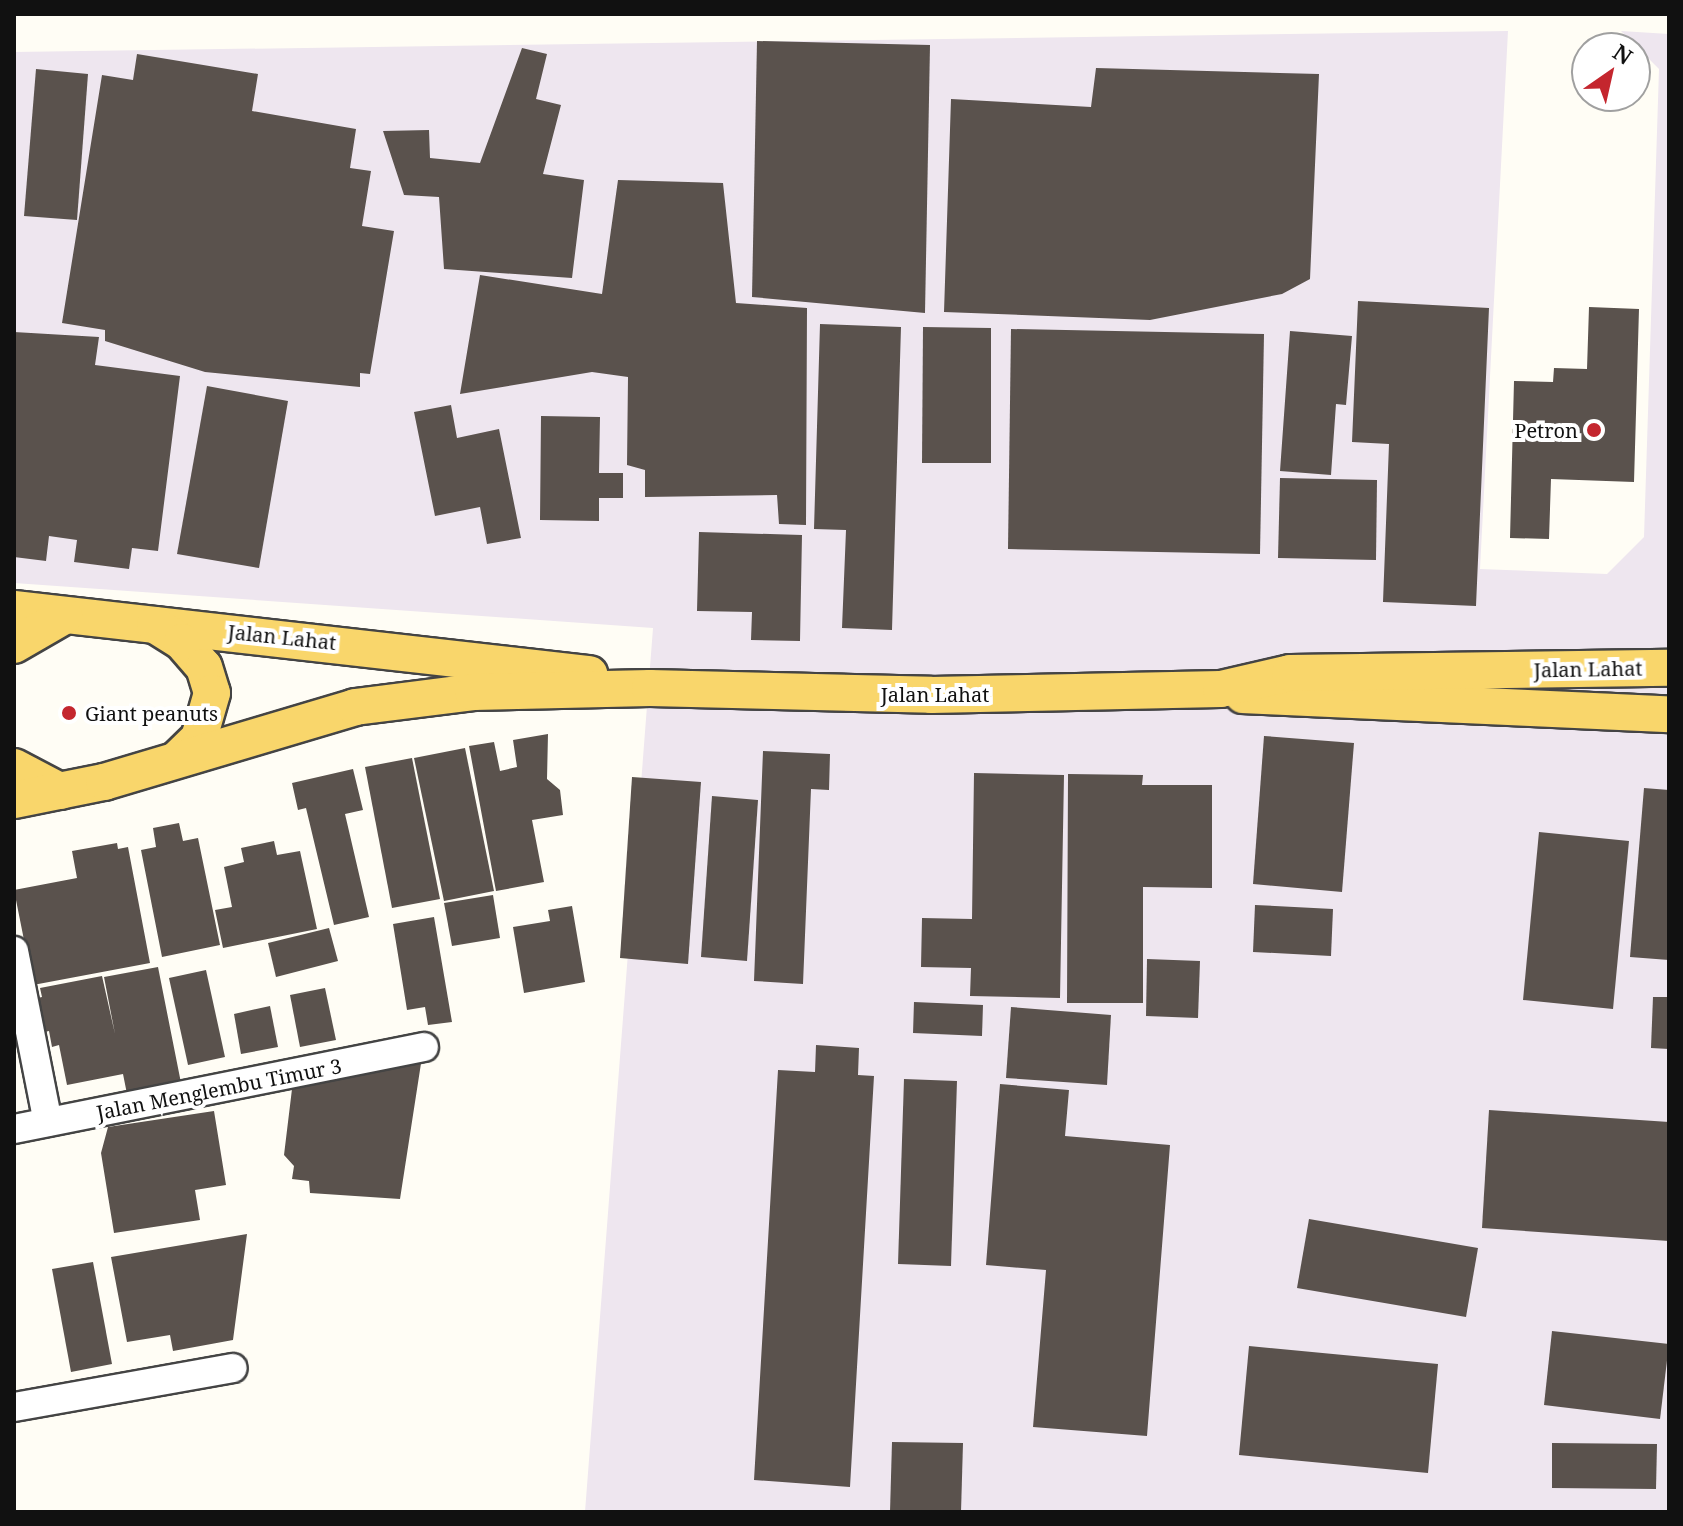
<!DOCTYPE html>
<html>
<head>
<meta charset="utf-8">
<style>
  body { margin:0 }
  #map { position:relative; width:1683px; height:1526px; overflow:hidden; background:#fffdf5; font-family:"Noto Serif",serif }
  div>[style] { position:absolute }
  .industrial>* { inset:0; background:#eee6ef }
  .building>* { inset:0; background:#5a524d }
  .roads { filter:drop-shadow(2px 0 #444) drop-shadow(-2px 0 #444) drop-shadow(0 2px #444) drop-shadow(0 -2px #444) }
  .minor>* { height:28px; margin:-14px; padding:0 14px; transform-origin:14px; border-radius:14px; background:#fff }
  .major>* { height:36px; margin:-18px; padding:0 18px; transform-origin:18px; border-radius:18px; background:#f9d66b }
  .dots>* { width:22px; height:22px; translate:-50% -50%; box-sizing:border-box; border:4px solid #fff; border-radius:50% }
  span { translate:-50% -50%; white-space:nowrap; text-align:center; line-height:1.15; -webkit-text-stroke:8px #fff; paint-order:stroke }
  .poi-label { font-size:20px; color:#111 }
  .right { translate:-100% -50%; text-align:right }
  .left { translate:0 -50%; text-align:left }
  .street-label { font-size:20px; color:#111 }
  .frame { position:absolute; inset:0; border:16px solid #111; pointer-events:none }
  .north { position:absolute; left:1571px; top:32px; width:80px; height:80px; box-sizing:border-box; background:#fff; border:2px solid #a0a0a0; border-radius:50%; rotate:34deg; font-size:22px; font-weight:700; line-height:32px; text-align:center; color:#111 }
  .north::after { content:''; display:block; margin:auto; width:28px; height:36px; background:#c4262e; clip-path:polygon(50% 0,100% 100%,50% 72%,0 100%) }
</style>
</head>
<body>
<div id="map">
  <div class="industrial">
    <div style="clip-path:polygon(1508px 31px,1480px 569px,1607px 574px,1644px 537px,1659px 69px,1621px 31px,1669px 34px,1669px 1512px,585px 1512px,653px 628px,14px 583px,14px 52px)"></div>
  </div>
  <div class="building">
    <div style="clip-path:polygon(757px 41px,930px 45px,925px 313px,752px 297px)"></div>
    <div style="clip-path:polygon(522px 48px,547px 54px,536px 99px,561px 105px,543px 174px,584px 180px,572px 278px,444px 269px,439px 197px,404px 195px,383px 131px,429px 130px,430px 158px,480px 163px)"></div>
    <div style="clip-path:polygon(137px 54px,258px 74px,252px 111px,356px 129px,350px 168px,371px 171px,362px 226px,394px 231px,370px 374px,360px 373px,360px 387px,205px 372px,105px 341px,105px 330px,62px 323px,102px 75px,133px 80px)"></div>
    <div style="clip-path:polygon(1096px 68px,1319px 74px,1310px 279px,1282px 294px,1150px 320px,944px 312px,951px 99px,1091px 107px)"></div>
    <div style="clip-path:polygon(36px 69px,88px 74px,77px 220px,24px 216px)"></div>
    <div style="clip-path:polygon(618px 180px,723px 183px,736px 303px,807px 308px,806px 525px,779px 524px,777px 495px,645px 497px,645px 470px,627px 465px,628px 377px,592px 372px,460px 394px,480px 275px,602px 294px)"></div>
    <div style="clip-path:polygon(1358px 301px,1489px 308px,1476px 606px,1383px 602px,1389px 444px,1352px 442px)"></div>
    <div style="clip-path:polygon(1589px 307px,1639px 309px,1634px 482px,1551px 479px,1549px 539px,1510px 538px,1514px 381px,1553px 382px,1554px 368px,1587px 369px)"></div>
    <div style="clip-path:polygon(820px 324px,901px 327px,892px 630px,842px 628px,846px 530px,814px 529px)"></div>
    <div style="clip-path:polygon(923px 327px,991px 328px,991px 463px,922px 463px)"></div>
    <div style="clip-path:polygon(1011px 329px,1264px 334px,1260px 554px,1008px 549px)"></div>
    <div style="clip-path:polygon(1290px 331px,1352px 336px,1346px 405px,1336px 404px,1331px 475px,1280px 471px)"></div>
    <div style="clip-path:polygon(14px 332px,99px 337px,95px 365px,180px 376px,158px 551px,132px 548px,129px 569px,74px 562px,77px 540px,49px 536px,46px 561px,14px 557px)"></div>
    <div style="clip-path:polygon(207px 386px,288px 401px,259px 568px,177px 554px)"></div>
    <div style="clip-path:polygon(451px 405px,457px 438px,499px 429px,521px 538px,487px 544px,480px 507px,435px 516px,414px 412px)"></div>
    <div style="clip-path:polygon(541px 416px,600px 417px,599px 473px,623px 473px,623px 498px,599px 498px,599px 521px,540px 520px)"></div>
    <div style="clip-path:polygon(1280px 478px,1377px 480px,1376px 560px,1278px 558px)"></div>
    <div style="clip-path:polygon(699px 532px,802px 535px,800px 641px,751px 640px,752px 612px,697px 611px)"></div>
    <div style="clip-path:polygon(548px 734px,547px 779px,560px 790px,563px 815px,532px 820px,544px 882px,496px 891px,469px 746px,494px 742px,500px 771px,517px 767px,513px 740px)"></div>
    <div style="clip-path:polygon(1264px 736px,1354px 743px,1342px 892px,1253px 884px)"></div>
    <div style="clip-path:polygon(465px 748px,494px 891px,444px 901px,414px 758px)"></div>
    <div style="clip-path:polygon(763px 751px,830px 754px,829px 790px,811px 789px,803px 984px,754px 981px)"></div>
    <div style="clip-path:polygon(412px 758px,440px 899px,392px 908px,365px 767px)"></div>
    <div style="clip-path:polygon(353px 769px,363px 810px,345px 814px,369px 917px,334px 925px,306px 808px,298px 810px,292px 783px)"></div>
    <div style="clip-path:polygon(974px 773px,1064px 775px,1060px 998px,970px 996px,971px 968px,921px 967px,922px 918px,972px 919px)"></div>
    <div style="clip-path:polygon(1068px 774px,1143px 775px,1142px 785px,1212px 785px,1212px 888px,1143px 887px,1143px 1003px,1067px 1003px)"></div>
    <div style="clip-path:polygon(632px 777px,701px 782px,688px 964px,620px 958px)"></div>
    <div style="clip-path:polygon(1644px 788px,1669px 790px,1669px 960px,1630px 957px)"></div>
    <div style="clip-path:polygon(712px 796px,758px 800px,747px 961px,701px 957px)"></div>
    <div style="clip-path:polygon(179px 823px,183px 841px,198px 838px,220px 945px,162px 957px,141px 850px,156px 847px,153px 828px)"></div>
    <div style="clip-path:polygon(1539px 832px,1629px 841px,1613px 1009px,1523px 1000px)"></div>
    <div style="clip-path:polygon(274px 841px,277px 855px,300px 851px,317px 929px,223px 948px,215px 910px,232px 907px,224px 867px,244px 862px,241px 848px)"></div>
    <div style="clip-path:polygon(117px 843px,118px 849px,128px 847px,150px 963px,33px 985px,14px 890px,77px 878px,72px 851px)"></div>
    <div style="clip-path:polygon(493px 895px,500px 938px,452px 946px,444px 903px)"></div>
    <div style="clip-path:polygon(1255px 905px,1333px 909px,1331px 956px,1253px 952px)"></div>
    <div style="clip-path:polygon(572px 906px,585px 982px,524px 993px,513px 927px,550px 921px,548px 910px)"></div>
    <div style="clip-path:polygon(434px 917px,452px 1022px,428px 1025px,425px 1007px,407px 1010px,393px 924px)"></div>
    <div style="clip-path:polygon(329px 928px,338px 961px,276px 977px,268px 943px)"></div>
    <div style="clip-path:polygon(1147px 959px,1200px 961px,1198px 1018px,1146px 1016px)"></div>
    <div style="clip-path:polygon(158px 967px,183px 1093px,129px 1104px,123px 1074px,67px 1085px,59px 1045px,52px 1047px,49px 1031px,35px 1034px,28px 1000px,42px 997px,40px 988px,102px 976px,115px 1034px,104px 977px)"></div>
    <div style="clip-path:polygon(206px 970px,225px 1057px,188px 1065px,169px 978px)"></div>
    <div style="clip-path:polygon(325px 988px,336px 1040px,300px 1047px,290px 995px)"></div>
    <div style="clip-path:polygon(1653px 997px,1669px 997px,1669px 1049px,1651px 1048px)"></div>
    <div style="clip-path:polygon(914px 1002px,983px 1005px,982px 1036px,913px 1033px)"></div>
    <div style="clip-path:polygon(270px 1006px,278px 1047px,241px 1054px,234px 1014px)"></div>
    <div style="clip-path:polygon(1011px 1007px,1111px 1015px,1107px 1085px,1006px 1078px)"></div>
    <div style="clip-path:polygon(816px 1045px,859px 1048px,858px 1075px,874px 1076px,850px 1487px,754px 1480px,778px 1070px,815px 1072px)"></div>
    <div style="clip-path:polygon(422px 1057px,400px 1199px,310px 1193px,309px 1181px,292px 1179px,294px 1166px,284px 1155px,292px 1089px)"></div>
    <div style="clip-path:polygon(904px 1079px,957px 1081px,951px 1266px,898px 1264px)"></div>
    <div style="clip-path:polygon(1000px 1084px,1069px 1090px,1065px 1136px,1170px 1145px,1147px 1436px,1033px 1427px,1046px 1270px,986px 1265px)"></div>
    <div style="clip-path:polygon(1489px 1110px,1669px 1122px,1669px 1241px,1482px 1228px)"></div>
    <div style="clip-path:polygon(214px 1111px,226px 1185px,195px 1190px,200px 1220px,114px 1233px,101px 1153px,108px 1127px)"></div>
    <div style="clip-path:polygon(1309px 1219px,1478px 1248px,1466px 1317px,1297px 1288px)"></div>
    <div style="clip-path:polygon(247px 1234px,233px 1340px,173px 1351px,170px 1335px,127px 1342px,111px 1257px)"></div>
    <div style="clip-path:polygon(93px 1262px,112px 1364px,71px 1372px,52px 1269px)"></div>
    <div style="clip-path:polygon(1552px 1331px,1669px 1344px,1660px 1419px,1544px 1405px)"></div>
    <div style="clip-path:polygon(1249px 1346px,1438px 1364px,1428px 1473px,1239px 1455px)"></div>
    <div style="clip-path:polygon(892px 1442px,963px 1443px,961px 1512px,890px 1512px)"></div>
    <div style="clip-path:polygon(1552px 1443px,1657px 1444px,1656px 1489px,1552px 1488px)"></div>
  </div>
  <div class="roads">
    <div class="minor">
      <div style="left:14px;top:951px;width:174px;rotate:78.8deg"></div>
      <div style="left:14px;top:1129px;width:418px;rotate:-11.3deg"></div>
      <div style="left:14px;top:1407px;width:222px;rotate:-10.1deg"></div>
    </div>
    <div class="major">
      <div style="left:14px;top:609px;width:579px;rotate:6.45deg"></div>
      <div style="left:155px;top:625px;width:32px;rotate:32deg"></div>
      <div style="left:182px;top:642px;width:33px;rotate:49deg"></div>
      <div style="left:204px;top:667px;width:27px;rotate:73deg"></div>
      <div style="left:212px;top:693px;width:47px;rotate:106.1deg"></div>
      <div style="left:199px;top:738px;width:30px;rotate:136deg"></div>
      <div style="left:14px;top:645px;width:58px;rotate:-30.1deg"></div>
      <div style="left:1243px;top:695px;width:426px;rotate:2.6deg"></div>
      <div style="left:14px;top:767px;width:52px;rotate:27.6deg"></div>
      <div style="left:14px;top:800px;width:92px;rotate:-11.3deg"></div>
      <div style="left:104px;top:782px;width:262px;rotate:-16.6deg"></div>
      <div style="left:355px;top:707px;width:119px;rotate:-7.2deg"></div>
      <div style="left:473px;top:692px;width:177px;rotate:-1.3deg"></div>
      <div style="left:650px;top:688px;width:281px;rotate:1.4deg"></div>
      <div style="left:931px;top:695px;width:290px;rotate:-1.2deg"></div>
      <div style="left:1221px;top:689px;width:71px;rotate:-13.1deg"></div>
      <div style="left:1290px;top:673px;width:379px;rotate:-0.8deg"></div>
    </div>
  </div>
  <div class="dots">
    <div style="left:1594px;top:430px;background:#c4262e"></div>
    <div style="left:69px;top:713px;background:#c4262e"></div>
  </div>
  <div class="poi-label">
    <span class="right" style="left:1578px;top:430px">Petron</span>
    <span class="left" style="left:85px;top:713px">Giant peanuts</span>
  </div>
  <div class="street-label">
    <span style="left:282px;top:637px;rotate:6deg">Jalan Lahat</span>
    <span style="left:1588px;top:669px;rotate:-1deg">Jalan Lahat</span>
    <span style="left:935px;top:694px">Jalan Lahat</span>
    <span style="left:219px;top:1089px;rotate:-11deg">Jalan Menglembu Timur 3</span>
  </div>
  <div class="frame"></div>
  <div class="north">N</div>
</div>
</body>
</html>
